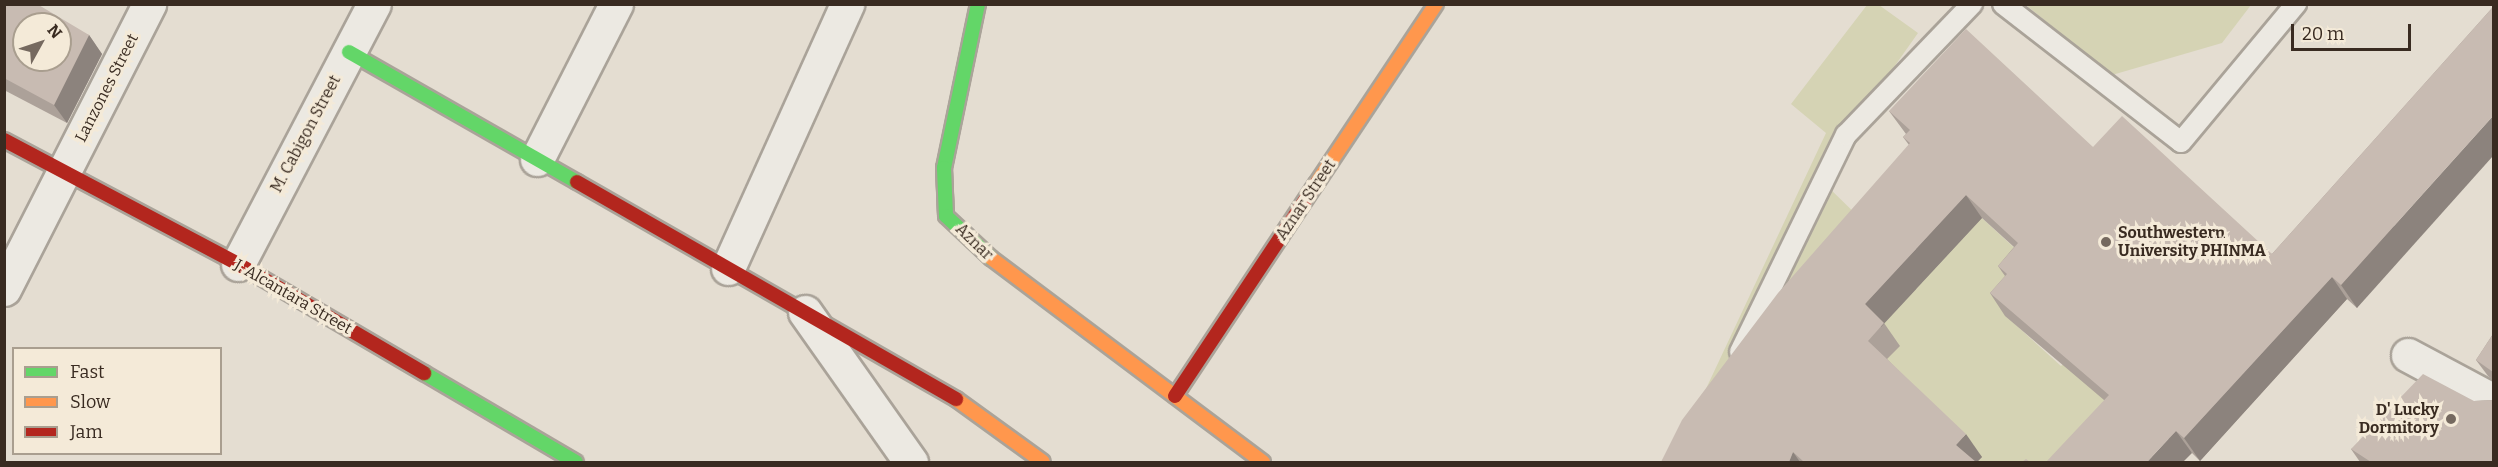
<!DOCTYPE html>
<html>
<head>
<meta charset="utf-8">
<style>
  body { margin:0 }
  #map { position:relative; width:2498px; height:467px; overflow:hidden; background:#e4ddd1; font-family:Bitter,serif }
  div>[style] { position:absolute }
  .green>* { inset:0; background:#d5d3b4 }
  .roads { filter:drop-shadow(2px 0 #aaa399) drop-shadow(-2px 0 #aaa399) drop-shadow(0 2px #aaa399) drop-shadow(0 -2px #aaa399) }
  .lane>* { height:20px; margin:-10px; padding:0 10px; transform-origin:10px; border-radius:10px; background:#ece9e2 }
  .street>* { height:33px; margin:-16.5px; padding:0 16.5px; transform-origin:16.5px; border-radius:16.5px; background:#ece9e2 }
  .fast>* { height:14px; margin:-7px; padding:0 7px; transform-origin:7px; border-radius:7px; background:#63d668 }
  .slow>* { height:14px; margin:-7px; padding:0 7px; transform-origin:7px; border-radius:7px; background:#ff974d }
  .jam>* { height:14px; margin:-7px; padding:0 7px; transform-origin:7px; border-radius:7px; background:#b3261e }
  .wall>* { inset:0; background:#aca199 }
  .shaded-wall>* { inset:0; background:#8c837d }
  .building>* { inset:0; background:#c8bbb2 }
  .dots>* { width:16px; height:16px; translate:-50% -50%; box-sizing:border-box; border:3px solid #f4ead8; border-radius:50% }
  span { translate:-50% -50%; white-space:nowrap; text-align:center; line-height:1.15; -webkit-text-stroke:6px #f4ead8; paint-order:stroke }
  .street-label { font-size:16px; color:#392b21 }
  .poi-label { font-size:16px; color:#392b21; font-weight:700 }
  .left { translate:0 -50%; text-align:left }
  .right { translate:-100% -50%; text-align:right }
  .frame { position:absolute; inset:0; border:6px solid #392b21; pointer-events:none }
  .legend { position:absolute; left:12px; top:347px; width:210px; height:108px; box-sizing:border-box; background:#f4ead8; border:2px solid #a99e8f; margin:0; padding:8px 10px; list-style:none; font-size:18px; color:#392b21 }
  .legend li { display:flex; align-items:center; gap:12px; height:30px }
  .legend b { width:30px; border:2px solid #a99e8f }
  .north { position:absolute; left:12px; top:12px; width:60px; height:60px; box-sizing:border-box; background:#f4ead8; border:2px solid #a99e8f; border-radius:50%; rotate:50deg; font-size:16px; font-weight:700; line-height:24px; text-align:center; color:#392b21 }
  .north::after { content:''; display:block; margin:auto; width:21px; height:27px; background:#75695f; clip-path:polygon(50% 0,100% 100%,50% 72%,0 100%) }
  .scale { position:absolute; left:2291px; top:24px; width:120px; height:27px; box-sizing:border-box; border:3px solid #392b21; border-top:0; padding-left:8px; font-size:18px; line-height:21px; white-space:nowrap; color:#392b21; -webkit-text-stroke:4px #f4ead8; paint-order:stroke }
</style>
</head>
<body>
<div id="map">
  <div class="green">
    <div style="clip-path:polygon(1867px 5px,1879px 5px,1918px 33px,1846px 135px,1823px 182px,1871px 229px,1704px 393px,1826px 133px,1791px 104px)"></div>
    <div style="clip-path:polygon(2026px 5px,2251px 5px,2222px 43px,2112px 75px)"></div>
    <div style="clip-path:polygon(1919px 160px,2034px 266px,2006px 316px,2061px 366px,2073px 354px,2125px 418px,2083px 462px,1977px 462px,1871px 376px)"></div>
  </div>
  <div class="roads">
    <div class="lane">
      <div style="left:2003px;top:4px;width:225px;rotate:37.8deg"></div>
      <div style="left:2181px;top:142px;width:180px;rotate:-50.2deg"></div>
      <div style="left:1740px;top:352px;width:242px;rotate:-64deg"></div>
      <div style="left:1846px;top:135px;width:182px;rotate:-46.1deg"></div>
    </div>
    <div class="street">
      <div style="left:537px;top:159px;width:174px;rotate:-63deg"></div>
      <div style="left:238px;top:264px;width:293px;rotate:-62.4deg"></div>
      <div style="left:728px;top:268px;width:290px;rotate:-65.7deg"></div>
      <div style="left:4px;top:289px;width:320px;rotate:-63deg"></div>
      <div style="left:805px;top:312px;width:184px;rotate:54.8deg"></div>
      <div style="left:2408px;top:355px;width:98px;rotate:28.1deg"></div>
    </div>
    <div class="fast">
      <div style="left:978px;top:4px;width:167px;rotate:101.7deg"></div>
      <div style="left:944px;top:168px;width:48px;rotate:87.6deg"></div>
      <div style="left:946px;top:216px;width:62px;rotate:43deg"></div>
      <div style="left:349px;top:52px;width:262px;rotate:29.7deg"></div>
      <div style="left:424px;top:373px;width:176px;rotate:30.4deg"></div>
    </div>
    <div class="slow">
      <div style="left:1316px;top:184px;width:216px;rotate:-56.3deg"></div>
      <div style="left:991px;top:258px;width:340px;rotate:36.9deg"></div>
      <div style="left:956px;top:399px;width:107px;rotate:35.9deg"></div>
    </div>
    <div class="jam">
      <div style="left:4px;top:140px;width:265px;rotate:27.9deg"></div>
      <div style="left:238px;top:264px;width:216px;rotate:30.4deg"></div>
      <div style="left:577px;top:182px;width:437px;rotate:29.8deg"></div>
      <div style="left:1175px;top:396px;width:255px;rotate:-56.4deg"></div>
    </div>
  </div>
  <div class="wall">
    <div style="clip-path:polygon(4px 4px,89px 35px,102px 54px,67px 123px,4px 90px)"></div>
    <div style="clip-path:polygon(2493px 7px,2357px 308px,2347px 299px,2200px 461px,2192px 453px,2104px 400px,2005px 316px,1990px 293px,2005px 276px,1998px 266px,2014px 247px,1982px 218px,1884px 323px,1900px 346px,1887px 359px,1982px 457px,1977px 462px,1661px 462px,1909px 145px,1903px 137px,1906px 134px,1889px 111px,2093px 147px,2272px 254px)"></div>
    <div style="clip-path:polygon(2493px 334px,2493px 380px,2488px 376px,2476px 360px)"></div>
    <div style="clip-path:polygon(2493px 400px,2493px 462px,2360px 462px,2351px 449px,2474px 401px)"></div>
  </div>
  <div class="shaded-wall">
    <div style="clip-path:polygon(89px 35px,102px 54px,67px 123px,54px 105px)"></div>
    <div style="clip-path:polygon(2493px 116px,2493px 156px,2357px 308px,2341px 285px)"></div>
    <div style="clip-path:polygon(1966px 195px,1982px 218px,1881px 327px,1865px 304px)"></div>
    <div style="clip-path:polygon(2332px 277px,2347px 299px,2200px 461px,2184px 438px)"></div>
    <div style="clip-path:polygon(2176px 431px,2192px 453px,2183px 462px,2147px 462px)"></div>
    <div style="clip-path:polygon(1966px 434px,1982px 457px,1977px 462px,1969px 462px,1956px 445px)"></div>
    <div style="clip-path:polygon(1793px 452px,1800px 462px,1789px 462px)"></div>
  </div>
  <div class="building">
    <div style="clip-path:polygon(evenodd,4px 4px,37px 4px,89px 35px,54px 105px,4px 78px,4px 4px,24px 24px,60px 24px,60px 60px,24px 60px,24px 24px)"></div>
    <div style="clip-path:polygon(2493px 7px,2493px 116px,2341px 285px,2332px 277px,2184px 438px,2176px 431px,2147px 462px,2046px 462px,2109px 395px,1990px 293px,2007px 274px,1998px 266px,2018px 243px,1966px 195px,1865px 304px,1884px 323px,1868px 341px,1966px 434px,1956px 445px,1976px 462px,1804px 462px,1793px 452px,1789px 462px,1661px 462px,1682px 420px,1778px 293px,1910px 143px,1903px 137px,1910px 130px,1889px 111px,1966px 29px,2093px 147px,2122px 116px,2272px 254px)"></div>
    <div style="clip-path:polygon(2493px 334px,2493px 372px,2476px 360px)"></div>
    <div style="clip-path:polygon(2423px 374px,2474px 401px,2493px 400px,2493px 462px,2371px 462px,2351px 449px)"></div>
    <div style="clip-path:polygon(2026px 459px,2030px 462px,2022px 462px)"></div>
  </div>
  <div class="dots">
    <div style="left:2106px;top:242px;background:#75695f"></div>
    <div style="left:2451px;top:419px;background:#75695f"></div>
  </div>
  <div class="street-label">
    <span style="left:107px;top:88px;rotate:-63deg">Lanzones Street</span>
    <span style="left:306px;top:134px;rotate:-62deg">M. Cabigon Street</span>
    <span style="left:1306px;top:200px;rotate:-56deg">Aznar Street</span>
    <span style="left:974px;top:242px;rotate:44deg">Aznar</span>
    <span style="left:293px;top:297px;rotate:30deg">J. Alcantara Street</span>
  </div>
  <div class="poi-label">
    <span class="left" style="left:2118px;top:242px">Southwestern<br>University PHINMA</span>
    <span class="right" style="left:2439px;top:419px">D' Lucky<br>Dormitory</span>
  </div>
  <div class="frame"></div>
  <ul class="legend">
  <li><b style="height:8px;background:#63d668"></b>Fast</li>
  <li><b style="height:8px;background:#ff974d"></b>Slow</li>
  <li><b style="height:8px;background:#b3261e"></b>Jam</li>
  </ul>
  <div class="north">N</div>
  <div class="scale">20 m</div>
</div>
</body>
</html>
